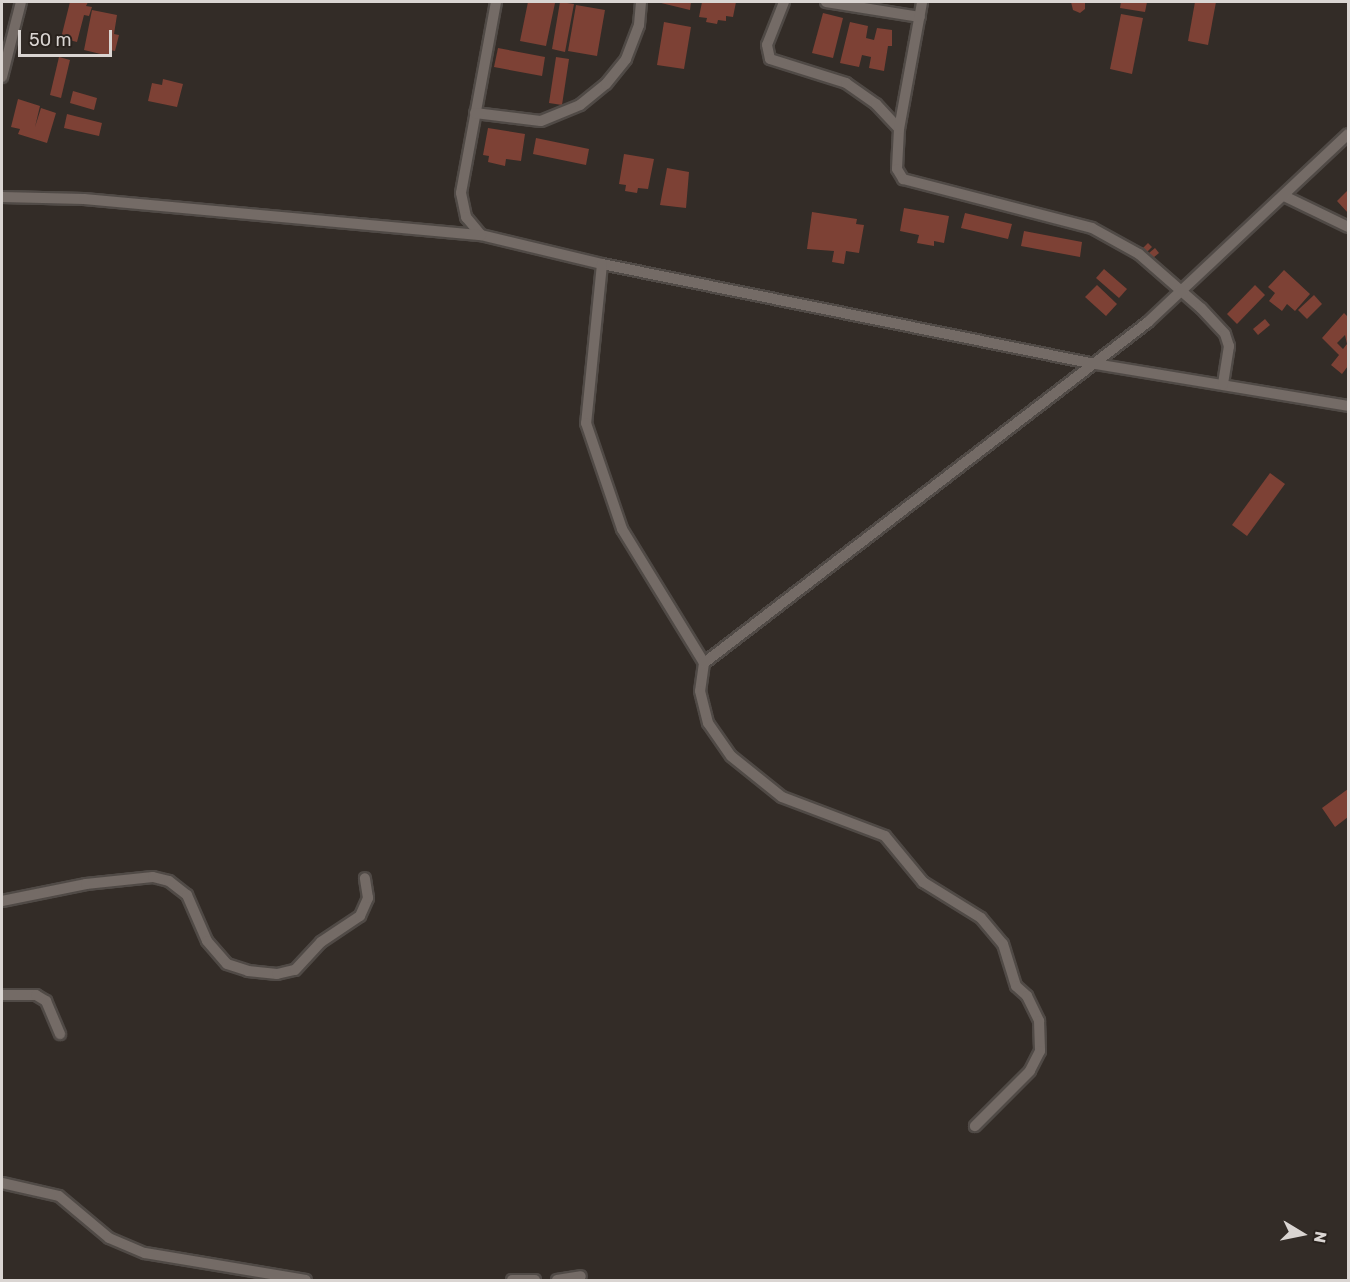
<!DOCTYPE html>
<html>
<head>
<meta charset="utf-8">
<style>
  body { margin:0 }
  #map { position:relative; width:1350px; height:1282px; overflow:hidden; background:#332c27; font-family:Rubik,sans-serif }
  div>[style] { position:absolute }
  .building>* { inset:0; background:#7d4135 }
  .roads { filter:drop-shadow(2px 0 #504a46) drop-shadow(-2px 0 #504a46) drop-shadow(0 2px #504a46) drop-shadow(0 -2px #504a46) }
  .minor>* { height:10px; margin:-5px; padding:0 5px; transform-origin:5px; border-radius:5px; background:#746b66 }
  span { translate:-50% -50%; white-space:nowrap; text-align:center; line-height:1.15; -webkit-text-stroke:4.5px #29221d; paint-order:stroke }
  .frame { position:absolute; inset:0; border:3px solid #dad5d2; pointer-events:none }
  .north { position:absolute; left:1272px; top:1204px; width:60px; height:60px; -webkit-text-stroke:4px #29221d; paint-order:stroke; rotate:100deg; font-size:16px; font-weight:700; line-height:24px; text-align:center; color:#dad5d2 }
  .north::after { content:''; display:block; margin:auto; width:21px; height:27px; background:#dad5d2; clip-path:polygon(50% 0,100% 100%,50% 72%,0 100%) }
  .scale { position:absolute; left:18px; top:30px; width:94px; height:27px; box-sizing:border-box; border:3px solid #dad5d2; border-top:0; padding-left:8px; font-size:18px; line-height:21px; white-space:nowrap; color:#dad5d2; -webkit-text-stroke:4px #29221d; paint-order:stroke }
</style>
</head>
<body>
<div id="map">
  <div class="building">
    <div style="clip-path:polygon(70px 2px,88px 2px,86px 6px,92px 7px,89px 16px,84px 15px,77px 42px,61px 38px)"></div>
    <div style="clip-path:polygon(528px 2px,555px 3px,546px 46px,520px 41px)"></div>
    <div style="clip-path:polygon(560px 2px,574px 4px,565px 52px,552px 49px)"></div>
    <div style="clip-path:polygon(657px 2px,691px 2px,690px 10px)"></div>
    <div style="clip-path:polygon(702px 2px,736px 2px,733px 17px,726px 16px,726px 21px,718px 20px,717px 24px,706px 22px,707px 18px,699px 17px)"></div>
    <div style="clip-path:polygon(1071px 2px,1085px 2px,1085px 9px,1080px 13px,1073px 10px)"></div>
    <div style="clip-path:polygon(1121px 2px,1147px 2px,1145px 12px,1120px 8px)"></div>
    <div style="clip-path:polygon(1195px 2px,1216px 2px,1208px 45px,1188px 41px)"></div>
    <div style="clip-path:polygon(576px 5px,605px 10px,597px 56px,568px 51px)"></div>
    <div style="clip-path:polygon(92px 10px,117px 15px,114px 34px,119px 35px,115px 51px,110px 50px,109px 56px,84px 50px)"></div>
    <div style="clip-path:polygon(823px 13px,843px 18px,833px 58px,812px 53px)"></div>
    <div style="clip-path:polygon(1121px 14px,1143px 18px,1132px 74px,1110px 69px)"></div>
    <div style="clip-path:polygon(664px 22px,691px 27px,684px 69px,657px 65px)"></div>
    <div style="clip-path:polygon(850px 22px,868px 26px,866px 38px,874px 40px,877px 28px,892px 30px,892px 46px,888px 46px,884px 71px,869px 68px,871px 57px,862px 55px,859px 67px,840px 63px)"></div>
    <div style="clip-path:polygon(498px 48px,545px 57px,542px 76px,494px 67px)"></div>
    <div style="clip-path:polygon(59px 57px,70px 60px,61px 98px,50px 95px)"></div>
    <div style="clip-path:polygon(556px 57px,569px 59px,562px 105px,549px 103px)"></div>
    <div style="clip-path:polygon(163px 79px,183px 84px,177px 107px,148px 101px,152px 83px,162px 85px)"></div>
    <div style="clip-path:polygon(73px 91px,97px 98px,94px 110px,70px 103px)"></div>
    <div style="clip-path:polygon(18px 99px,40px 106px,35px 127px,41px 108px,56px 113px,47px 143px,18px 134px,20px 129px,11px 127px)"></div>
    <div style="clip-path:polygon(67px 114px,102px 123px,99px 136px,64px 128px)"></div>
    <div style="clip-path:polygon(488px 128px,525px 134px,521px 161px,506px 159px,505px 166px,488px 162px,489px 156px,483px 155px)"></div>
    <div style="clip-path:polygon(536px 138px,589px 149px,586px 165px,533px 154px)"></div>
    <div style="clip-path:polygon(624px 154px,654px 159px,648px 189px,638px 188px,637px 193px,625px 191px,626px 185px,619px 184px)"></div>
    <div style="clip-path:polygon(667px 168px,689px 172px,686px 208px,660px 205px)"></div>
    <div style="clip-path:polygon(1348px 190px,1348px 213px,1337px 201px)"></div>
    <div style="clip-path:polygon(904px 208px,949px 216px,944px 243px,934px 241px,934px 246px,917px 243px,919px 235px,900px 231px)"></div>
    <div style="clip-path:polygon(812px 212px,857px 219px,856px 224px,864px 225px,859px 253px,846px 251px,844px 264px,832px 262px,834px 251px,807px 249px)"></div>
    <div style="clip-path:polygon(965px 213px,1012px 224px,1008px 239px,961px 228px)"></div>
    <div style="clip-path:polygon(1024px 231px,1082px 242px,1080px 257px,1021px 246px)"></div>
    <div style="clip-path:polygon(1148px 243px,1152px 247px,1145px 254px,1141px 250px)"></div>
    <div style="clip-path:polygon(1155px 248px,1159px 253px,1153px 258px,1149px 253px)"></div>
    <div style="clip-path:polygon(1104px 269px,1127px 289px,1119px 298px,1096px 278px)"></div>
    <div style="clip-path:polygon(1284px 270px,1310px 294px,1295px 311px,1287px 304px,1282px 311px,1269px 301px,1275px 293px,1268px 287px)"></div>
    <div style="clip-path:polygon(1097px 285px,1117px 304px,1106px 316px,1085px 297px)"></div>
    <div style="clip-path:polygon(1255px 285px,1265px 295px,1237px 324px,1227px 314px)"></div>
    <div style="clip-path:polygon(1314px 295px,1322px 304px,1307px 319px,1298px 310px)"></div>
    <div style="clip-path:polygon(evenodd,1344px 313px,1348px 317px,1348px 366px,1342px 374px,1331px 365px,1339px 355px,1322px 338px,1344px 313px,1345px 335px,1347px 344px,1343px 349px,1337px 343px,1345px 335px)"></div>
    <div style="clip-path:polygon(1265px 319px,1270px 325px,1258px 335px,1253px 329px)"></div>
    <div style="clip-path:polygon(1270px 473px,1285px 484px,1247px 536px,1232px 525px)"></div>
    <div style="clip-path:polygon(1348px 789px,1348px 817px,1335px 827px,1322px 808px)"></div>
  </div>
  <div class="roads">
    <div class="minor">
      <div style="left:496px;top:2px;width:194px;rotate:100.4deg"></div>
      <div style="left:461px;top:193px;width:25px;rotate:78deg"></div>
      <div style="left:466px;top:217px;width:23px;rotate:50deg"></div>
      <div style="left:481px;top:235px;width:124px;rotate:13.5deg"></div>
      <div style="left:602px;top:264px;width:503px;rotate:11.47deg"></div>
      <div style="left:1095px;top:364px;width:256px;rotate:9.4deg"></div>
      <div style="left:784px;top:2px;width:46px;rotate:111.6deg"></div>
      <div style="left:767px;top:45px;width:14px;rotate:78deg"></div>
      <div style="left:770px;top:59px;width:80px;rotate:17.5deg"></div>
      <div style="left:846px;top:83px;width:37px;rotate:35deg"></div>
      <div style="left:876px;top:104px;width:34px;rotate:47deg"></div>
      <div style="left:899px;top:129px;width:40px;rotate:92.9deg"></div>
      <div style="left:897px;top:169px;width:12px;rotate:59deg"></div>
      <div style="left:903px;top:179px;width:195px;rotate:14.5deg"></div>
      <div style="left:1092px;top:228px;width:54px;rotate:29deg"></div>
      <div style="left:1139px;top:254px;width:82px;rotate:41.1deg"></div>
      <div style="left:1201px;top:308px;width:35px;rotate:47deg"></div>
      <div style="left:1225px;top:334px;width:13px;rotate:72deg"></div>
      <div style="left:1229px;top:346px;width:39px;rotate:99deg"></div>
      <div style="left:826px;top:2px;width:95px;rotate:9.1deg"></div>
      <div style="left:2px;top:77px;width:77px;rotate:-75.8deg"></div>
      <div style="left:475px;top:113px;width:66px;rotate:6.9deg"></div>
      <div style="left:541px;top:121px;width:42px;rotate:-22.3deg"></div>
      <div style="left:580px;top:105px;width:33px;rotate:-39deg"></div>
      <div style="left:606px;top:84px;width:32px;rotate:-51deg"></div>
      <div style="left:626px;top:59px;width:36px;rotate:-69deg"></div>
      <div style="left:639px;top:25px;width:23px;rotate:-85deg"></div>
      <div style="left:899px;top:129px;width:129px;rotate:-79.7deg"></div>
      <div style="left:1284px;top:196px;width:71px;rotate:25.8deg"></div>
      <div style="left:2px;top:197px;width:82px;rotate:1.4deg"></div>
      <div style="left:84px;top:199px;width:399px;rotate:5.2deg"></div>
      <div style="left:602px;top:264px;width:160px;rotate:95.7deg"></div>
      <div style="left:586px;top:423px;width:112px;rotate:71.2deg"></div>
      <div style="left:622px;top:529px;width:157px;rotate:58.5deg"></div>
      <div style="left:704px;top:663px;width:28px;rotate:98deg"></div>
      <div style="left:700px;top:691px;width:33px;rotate:76deg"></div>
      <div style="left:708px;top:723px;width:40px;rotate:55.1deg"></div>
      <div style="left:731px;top:756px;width:65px;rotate:38.8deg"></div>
      <div style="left:782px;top:797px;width:110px;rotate:20.7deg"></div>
      <div style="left:885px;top:836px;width:60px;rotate:50.4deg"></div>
      <div style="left:923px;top:882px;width:68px;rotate:31.8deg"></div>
      <div style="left:981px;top:918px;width:34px;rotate:50deg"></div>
      <div style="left:1003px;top:944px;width:44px;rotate:72.8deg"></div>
      <div style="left:1016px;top:986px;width:15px;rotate:42deg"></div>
      <div style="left:1027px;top:996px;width:28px;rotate:64deg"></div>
      <div style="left:1039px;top:1021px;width:30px;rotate:88deg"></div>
      <div style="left:1040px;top:1051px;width:22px;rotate:117deg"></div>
      <div style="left:1030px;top:1071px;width:78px;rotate:135deg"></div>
      <div style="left:704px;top:663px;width:560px;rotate:-37.52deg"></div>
      <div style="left:1148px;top:322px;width:274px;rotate:-43.2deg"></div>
      <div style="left:2px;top:901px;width:86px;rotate:-11.4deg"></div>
      <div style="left:86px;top:884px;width:67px;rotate:-6deg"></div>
      <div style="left:153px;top:877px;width:16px;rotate:14deg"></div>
      <div style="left:169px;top:881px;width:23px;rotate:38deg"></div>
      <div style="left:187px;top:895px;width:50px;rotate:66.5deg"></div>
      <div style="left:207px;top:941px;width:30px;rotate:49deg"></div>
      <div style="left:227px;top:964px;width:22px;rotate:18deg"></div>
      <div style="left:248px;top:971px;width:29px;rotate:6deg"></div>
      <div style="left:277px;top:974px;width:18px;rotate:-13deg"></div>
      <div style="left:295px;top:970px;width:38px;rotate:-47deg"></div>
      <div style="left:321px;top:942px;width:47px;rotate:-33.7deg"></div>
      <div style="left:360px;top:916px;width:20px;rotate:-66deg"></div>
      <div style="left:368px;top:898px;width:20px;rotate:-99deg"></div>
      <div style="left:2px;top:995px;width:34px"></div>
      <div style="left:36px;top:995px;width:12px;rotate:31deg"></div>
      <div style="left:46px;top:1001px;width:36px;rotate:67deg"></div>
      <div style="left:2px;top:1183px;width:58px;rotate:12.8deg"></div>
      <div style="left:59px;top:1196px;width:65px;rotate:40deg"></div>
      <div style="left:109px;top:1238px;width:39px;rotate:23deg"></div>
      <div style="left:145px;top:1253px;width:163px;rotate:9.5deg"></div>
      <div style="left:512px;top:1280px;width:23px"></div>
      <div style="left:557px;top:1280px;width:24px;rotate:-9deg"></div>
    </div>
  </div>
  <div class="frame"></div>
  <div class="north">N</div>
  <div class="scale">50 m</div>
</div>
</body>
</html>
